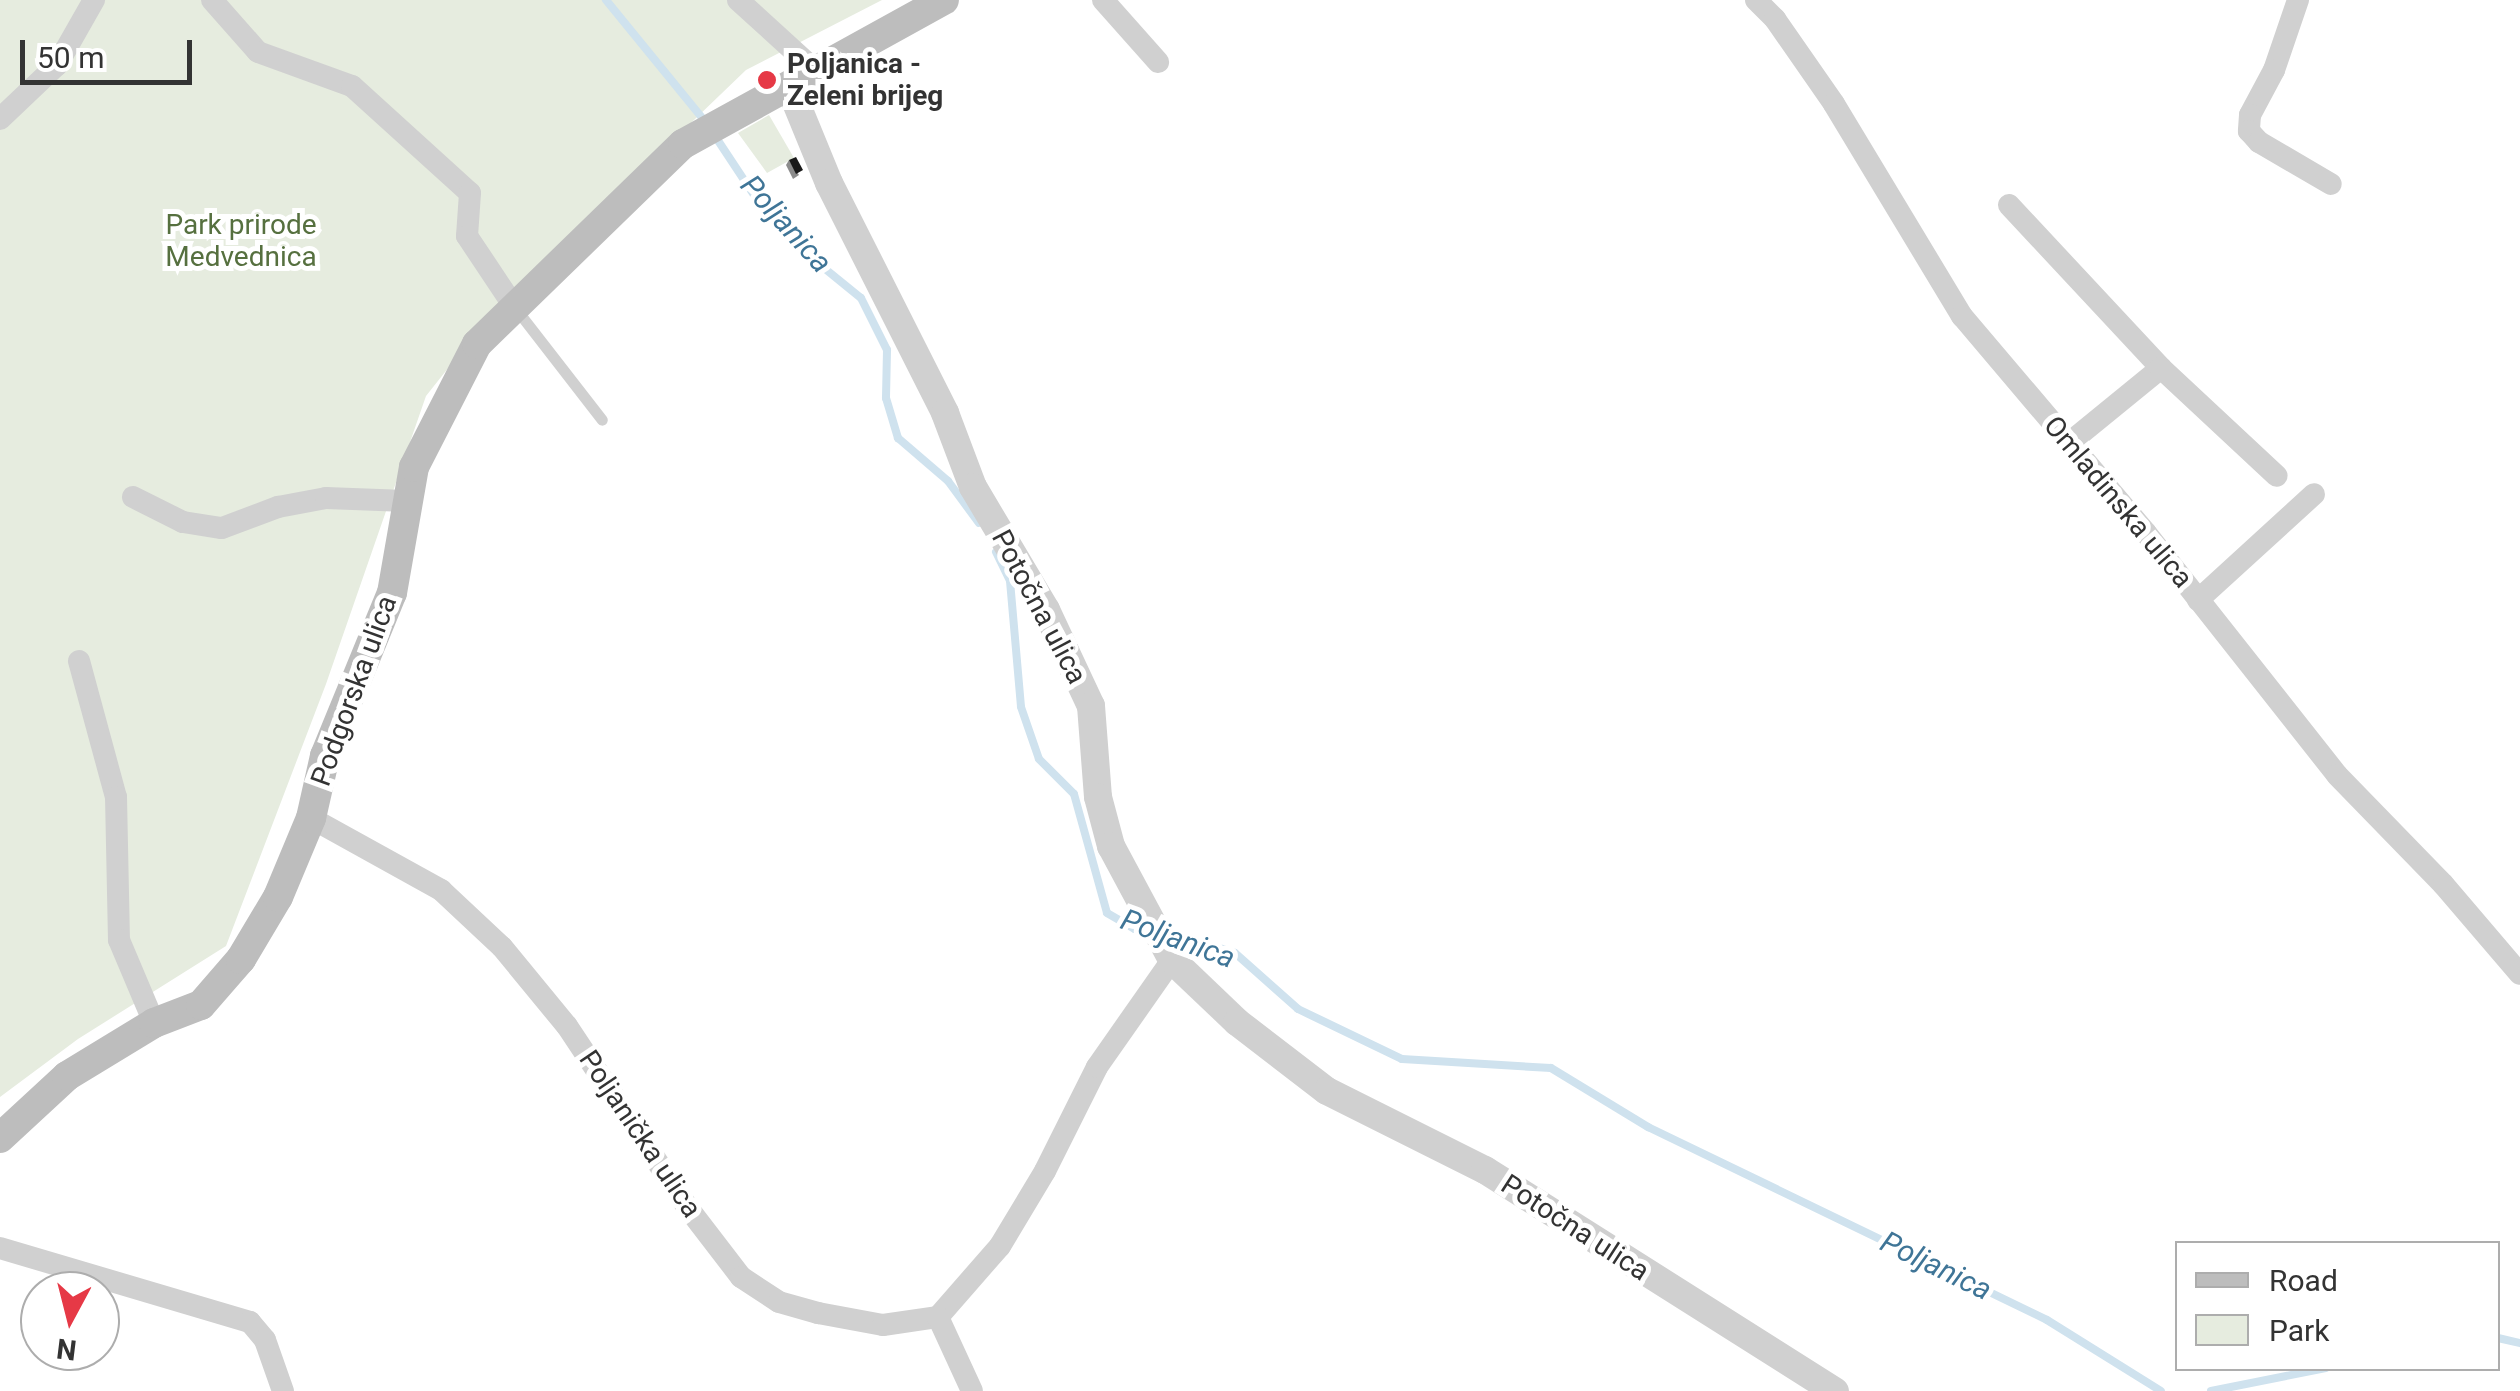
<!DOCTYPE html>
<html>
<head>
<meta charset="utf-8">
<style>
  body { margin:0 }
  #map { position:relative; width:2520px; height:1391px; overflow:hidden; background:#fff; font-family:Roboto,sans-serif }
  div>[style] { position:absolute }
  .green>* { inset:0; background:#e6ecdf }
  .stream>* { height:8px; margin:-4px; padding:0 4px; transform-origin:4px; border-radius:4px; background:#cfe2ee }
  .service>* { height:11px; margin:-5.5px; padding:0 5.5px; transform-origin:5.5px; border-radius:5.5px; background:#d0d0d0 }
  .minor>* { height:22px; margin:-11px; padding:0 11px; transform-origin:11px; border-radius:11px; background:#d0d0d0 }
  .tertiary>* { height:28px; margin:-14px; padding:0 14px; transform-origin:14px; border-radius:14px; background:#d0d0d0 }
  .secondary>* { height:30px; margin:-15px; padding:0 15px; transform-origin:15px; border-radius:15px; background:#bdbdbd }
  .wall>* { inset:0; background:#8c8c8c }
  .building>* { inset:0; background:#1a1a1a }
  .dots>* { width:28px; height:28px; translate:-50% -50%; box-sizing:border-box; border:5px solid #fff; border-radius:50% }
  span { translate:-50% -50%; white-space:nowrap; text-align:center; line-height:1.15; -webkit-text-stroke:10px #fff; paint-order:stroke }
  .poi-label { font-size:28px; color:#333; font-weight:700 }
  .left { translate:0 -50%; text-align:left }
  .park-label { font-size:28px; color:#56703f }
  .street-label { font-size:28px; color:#333 }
  .water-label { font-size:30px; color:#3f7597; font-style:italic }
  .legend { position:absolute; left:2175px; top:1241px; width:325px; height:130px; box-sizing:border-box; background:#fff; border:2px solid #adadad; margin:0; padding:12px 18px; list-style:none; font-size:30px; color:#333 }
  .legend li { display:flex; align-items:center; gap:20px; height:50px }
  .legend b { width:50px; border:2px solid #adadad }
  .north { position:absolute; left:20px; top:1271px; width:100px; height:100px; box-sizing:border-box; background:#fff; border:2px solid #adadad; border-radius:50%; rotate:187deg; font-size:28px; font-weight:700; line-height:40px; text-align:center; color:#333 }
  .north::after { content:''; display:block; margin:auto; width:35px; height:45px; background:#e63946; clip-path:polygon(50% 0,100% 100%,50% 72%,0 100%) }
  .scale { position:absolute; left:20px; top:40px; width:172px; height:45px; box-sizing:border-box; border:5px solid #333; border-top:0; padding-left:12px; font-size:30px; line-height:35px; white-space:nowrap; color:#333; -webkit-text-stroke:8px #fff; paint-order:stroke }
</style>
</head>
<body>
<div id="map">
  <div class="green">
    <div style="clip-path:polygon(0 0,882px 0,746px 70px,487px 319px,426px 396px,326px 684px,226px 946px,78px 1039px,0 1097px)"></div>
    <div style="clip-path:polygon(769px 115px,794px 158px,767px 173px,738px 133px)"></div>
  </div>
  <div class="stream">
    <div style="left:606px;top:0;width:160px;rotate:50.8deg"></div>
    <div style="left:715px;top:136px;width:74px;rotate:56.5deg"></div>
    <div style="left:756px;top:198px;width:77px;rotate:47.6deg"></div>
    <div style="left:808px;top:255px;width:68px;rotate:39.1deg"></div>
    <div style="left:861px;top:298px;width:58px;rotate:63.4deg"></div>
    <div style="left:887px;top:350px;width:48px;rotate:91.2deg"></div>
    <div style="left:886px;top:398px;width:42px;rotate:73.3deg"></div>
    <div style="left:898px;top:438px;width:66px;rotate:40.7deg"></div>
    <div style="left:948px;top:481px;width:52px;rotate:53.6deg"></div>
    <div style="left:996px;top:552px;width:32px;rotate:64deg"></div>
    <div style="left:1010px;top:581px;width:126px;rotate:85deg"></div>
    <div style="left:1021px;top:707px;width:55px;rotate:70.9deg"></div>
    <div style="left:1039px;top:759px;width:49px;rotate:45deg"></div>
    <div style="left:1074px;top:794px;width:123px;rotate:74.5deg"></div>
    <div style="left:1107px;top:913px;width:32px;rotate:30deg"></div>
    <div style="left:1135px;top:929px;width:12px;rotate:5deg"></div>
    <div style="left:1166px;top:931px;width:72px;rotate:17.7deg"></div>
    <div style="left:1235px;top:953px;width:84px;rotate:41.6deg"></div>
    <div style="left:1298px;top:1009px;width:115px;rotate:25.7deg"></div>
    <div style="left:1402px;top:1059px;width:149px;rotate:3.5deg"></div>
    <div style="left:1551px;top:1068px;width:114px;rotate:31.3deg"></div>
    <div style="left:1648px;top:1127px;width:443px;rotate:25.8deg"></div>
    <div style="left:2047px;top:1320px;width:134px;rotate:31.9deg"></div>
    <div style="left:2498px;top:1338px;width:23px;rotate:13deg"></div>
    <div style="left:2211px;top:1391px;width:117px;rotate:-11.3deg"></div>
  </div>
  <div class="service">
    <div style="left:516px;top:309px;width:140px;rotate:52.2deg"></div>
  </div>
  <div class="minor">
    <div style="left:212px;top:0;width:69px;rotate:48.5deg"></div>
    <div style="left:258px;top:52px;width:100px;rotate:19.9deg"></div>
    <div style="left:352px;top:86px;width:159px;rotate:42.2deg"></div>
    <div style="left:470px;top:193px;width:43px;rotate:94deg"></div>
    <div style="left:467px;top:236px;width:87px;rotate:56.3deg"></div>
    <div style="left:738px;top:0;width:107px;rotate:42.3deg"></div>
    <div style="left:1103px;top:0;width:83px;rotate:48.4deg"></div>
    <div style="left:1756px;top:0;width:27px;rotate:45deg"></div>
    <div style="left:1775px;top:19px;width:103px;rotate:55.2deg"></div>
    <div style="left:1834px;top:104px;width:248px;rotate:58.9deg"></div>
    <div style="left:1962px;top:316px;width:285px;rotate:49.7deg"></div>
    <div style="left:2146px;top:533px;width:308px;rotate:51.7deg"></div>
    <div style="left:2337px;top:775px;width:152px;rotate:45.8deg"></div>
    <div style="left:2443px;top:884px;width:118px;rotate:49.5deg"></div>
    <div style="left:2298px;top:0;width:74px;rotate:108.9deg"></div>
    <div style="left:2274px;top:70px;width:51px;rotate:118.1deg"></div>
    <div style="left:2250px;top:115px;width:16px;rotate:94deg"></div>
    <div style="left:2249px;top:131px;width:15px;rotate:48deg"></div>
    <div style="left:2259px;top:142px;width:83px;rotate:30.3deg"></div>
    <div style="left:0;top:119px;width:79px;rotate:-43.5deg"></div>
    <div style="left:57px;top:65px;width:75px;rotate:-60.4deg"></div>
    <div style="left:2009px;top:205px;width:223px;rotate:47deg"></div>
    <div style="left:2161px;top:368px;width:119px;rotate:140.8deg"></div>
    <div style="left:2161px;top:368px;width:158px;rotate:43deg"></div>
    <div style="left:133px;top:497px;width:56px;rotate:26.6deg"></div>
    <div style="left:183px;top:522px;width:39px;rotate:9deg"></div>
    <div style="left:222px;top:528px;width:60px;rotate:-20.6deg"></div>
    <div style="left:278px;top:507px;width:49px;rotate:-10.6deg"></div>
    <div style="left:326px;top:498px;width:80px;rotate:2.1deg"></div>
    <div style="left:2198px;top:600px;width:157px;rotate:-42.4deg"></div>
    <div style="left:79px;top:661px;width:141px;rotate:74.8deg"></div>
    <div style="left:116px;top:797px;width:143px;rotate:88.8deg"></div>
    <div style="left:119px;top:940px;width:90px;rotate:67.1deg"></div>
    <div style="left:311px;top:818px;width:149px;rotate:29deg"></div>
    <div style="left:441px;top:890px;width:83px;rotate:43.1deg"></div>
    <div style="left:502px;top:947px;width:102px;rotate:50.6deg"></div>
    <div style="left:567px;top:1026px;width:219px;rotate:56.4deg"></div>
    <div style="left:688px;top:1208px;width:87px;rotate:52.5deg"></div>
    <div style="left:741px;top:1277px;width:45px;rotate:33.3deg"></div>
    <div style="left:779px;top:1302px;width:41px;rotate:15.8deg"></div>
    <div style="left:818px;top:1313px;width:66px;rotate:10.5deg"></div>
    <div style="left:883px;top:1325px;width:56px;rotate:-8.3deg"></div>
    <div style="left:0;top:1248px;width:261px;rotate:16.5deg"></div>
    <div style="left:250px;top:1322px;width:23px;rotate:50deg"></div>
    <div style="left:265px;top:1340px;width:54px;rotate:70.6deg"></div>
    <div style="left:938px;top:1317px;width:94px;rotate:-48.9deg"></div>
    <div style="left:1000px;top:1246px;width:87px;rotate:-59deg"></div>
    <div style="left:1045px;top:1171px;width:116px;rotate:-63.4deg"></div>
    <div style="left:1097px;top:1067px;width:131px;rotate:-55deg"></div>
    <div style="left:938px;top:1317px;width:81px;rotate:65.3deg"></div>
  </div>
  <div class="tertiary">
    <div style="left:790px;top:88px;width:103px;rotate:67.7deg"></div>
    <div style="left:829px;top:183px;width:258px;rotate:63.2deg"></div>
    <div style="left:945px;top:413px;width:79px;rotate:69.3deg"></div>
    <div style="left:973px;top:487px;width:143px;rotate:59.3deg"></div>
    <div style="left:1046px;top:610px;width:106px;rotate:64.9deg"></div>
    <div style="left:1091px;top:706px;width:91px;rotate:85.6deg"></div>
    <div style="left:1098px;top:797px;width:51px;rotate:75.1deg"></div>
    <div style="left:1111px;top:846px;width:129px;rotate:61.8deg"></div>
    <div style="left:1172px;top:960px;width:90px;rotate:43.6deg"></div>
    <div style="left:1237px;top:1022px;width:113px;rotate:37.5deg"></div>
    <div style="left:1327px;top:1091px;width:177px;rotate:26.6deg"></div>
    <div style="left:1485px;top:1170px;width:414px;rotate:32.3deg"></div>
  </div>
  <div class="secondary">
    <div style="left:0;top:1138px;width:91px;rotate:-42.8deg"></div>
    <div style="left:67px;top:1076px;width:102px;rotate:-31.3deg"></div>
    <div style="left:154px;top:1023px;width:50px;rotate:-21deg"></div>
    <div style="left:201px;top:1005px;width:61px;rotate:-49deg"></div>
    <div style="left:241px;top:959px;width:72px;rotate:-59.2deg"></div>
    <div style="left:278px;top:897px;width:86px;rotate:-67.3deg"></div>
    <div style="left:311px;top:818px;width:64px;rotate:-77.3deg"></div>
    <div style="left:325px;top:756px;width:176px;rotate:-67.7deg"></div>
    <div style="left:392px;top:593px;width:128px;rotate:-80.1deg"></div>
    <div style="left:414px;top:467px;width:138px;rotate:-62.9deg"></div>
    <div style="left:477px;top:344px;width:287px;rotate:-44.2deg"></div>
    <div style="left:683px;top:144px;width:298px;rotate:-28.9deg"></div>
  </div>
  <div class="wall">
    <div style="clip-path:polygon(789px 160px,799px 175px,793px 179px,786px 165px)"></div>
  </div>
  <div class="building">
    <div style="clip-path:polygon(796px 157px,803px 170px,796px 174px,789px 160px)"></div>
  </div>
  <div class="dots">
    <div style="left:767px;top:80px;background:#e63946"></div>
  </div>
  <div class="poi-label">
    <span class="left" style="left:787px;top:80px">Poljanica -<br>Zeleni brijeg</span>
  </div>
  <div class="park-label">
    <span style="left:241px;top:241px">Park prirode<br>Medvednica</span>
  </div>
  <div class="street-label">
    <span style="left:2118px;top:502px;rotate:50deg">Omladinska ulica</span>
    <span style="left:1039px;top:607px;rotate:62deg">Potočna ulica</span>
    <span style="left:354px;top:691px;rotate:-70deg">Podgorska ulica</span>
    <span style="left:640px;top:1134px;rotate:56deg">Poljanička ulica</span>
    <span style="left:1575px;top:1228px;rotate:33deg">Potočna ulica</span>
  </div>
  <div class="water-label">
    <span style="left:786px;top:224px;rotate:48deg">Poljanica</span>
    <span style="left:1178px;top:939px;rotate:20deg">Poljanica</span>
    <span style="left:1936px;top:1266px;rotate:26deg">Poljanica</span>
  </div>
  <ul class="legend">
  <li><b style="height:12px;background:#bdbdbd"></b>Road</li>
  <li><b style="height:28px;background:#e6ecdf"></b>Park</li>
  </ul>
  <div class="north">N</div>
  <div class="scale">50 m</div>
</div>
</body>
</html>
